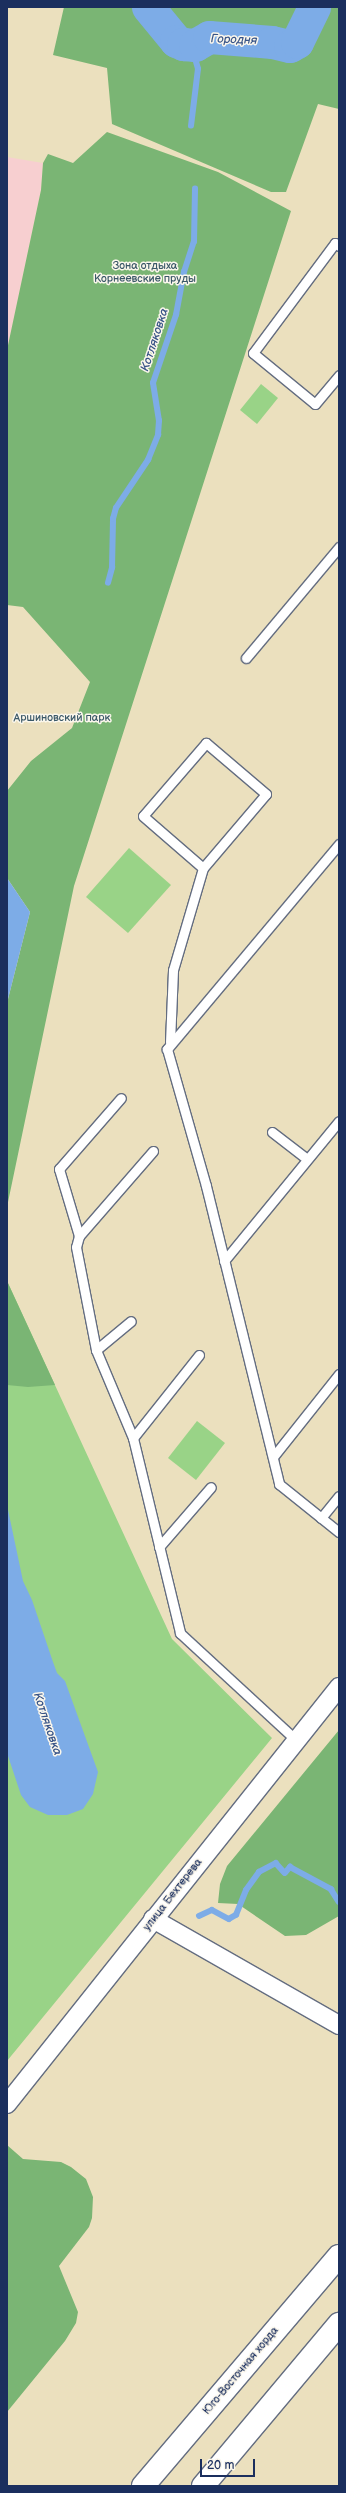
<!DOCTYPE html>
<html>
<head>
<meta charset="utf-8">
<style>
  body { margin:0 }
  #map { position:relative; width:346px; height:2493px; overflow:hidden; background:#ebe0be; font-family:"Balsamiq Sans",sans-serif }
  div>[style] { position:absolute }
  .built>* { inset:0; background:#f7cfd0 }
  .green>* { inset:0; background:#99d387 }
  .forest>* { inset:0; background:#7ab574 }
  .water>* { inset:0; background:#7dace7 }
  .stream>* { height:5.5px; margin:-2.75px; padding:0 2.75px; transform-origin:2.75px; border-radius:2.75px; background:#7dace7 }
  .river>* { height:33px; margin:-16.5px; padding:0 16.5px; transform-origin:16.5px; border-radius:16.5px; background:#7dace7 }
  .roads { filter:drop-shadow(1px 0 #646d80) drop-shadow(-1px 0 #646d80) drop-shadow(0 1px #646d80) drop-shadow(0 -1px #646d80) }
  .lane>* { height:9px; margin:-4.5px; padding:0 4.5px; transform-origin:4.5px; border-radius:4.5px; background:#fff }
  .street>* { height:18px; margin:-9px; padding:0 9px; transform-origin:9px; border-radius:9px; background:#fff }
  .primary>* { height:22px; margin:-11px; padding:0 11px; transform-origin:11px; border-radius:11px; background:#fff }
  span { translate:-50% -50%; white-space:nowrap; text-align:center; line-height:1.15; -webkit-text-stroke:3px #fbf7ec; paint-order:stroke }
  .park-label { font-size:11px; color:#3a5868 }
  .street-label { font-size:11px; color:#1b2f5e }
  .water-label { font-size:12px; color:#385487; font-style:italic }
  .frame { position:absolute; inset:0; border:8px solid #1b2f5e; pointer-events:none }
  .scale { position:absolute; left:200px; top:2459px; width:55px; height:18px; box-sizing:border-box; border:2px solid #1b2f5e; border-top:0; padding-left:5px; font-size:12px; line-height:14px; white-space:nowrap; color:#1b2f5e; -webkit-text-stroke:3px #fbf7ec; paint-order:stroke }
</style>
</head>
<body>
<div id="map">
  <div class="built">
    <div style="clip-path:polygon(7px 157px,43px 163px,41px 190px,7px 350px)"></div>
  </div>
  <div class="green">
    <div style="clip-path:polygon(261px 384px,278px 398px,257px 424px,240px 410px)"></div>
    <div style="clip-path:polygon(129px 848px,171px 885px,128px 933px,86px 897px)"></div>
    <div style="clip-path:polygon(7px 1281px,172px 1639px,272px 1738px,7px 2061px)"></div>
    <div style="clip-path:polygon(197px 1421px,225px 1443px,196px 1480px,168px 1458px)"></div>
  </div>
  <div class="forest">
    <div style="clip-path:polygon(64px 7px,339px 7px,339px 109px,318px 104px,286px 192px,271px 192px,112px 124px,107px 68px,53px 55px)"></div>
    <div style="clip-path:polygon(107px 132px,218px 172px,291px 211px,74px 886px,7px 1207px,7px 1003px,30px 912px,7px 878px,7px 791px,31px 761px,72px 728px,90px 682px,23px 607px,7px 605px,7px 350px,41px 190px,43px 163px,48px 154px,73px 163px)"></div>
    <div style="clip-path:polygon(7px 1281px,55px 1385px,28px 1387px,7px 1385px)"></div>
    <div style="clip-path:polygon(339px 1730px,339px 1916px,306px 1935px,285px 1936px,238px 1904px,218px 1903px,220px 1884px,227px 1866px)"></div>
    <div style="clip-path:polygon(7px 2145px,23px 2159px,61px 2162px,71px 2167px,86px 2179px,93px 2197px,92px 2218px,89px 2227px,59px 2266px,78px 2312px,76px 2323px,65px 2341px,7px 2412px)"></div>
  </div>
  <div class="water">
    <div style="clip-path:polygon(7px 878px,30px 912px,7px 1003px)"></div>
    <div style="clip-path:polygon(7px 1505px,23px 1581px,32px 1600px,53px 1662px,57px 1673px,65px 1681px,98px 1772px,93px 1794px,83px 1809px,67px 1815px,48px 1815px,30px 1807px,21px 1795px,7px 1753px)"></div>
  </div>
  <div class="stream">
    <div style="left:191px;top:126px;width:57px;rotate:-83deg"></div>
    <div style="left:198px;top:69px;width:18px;rotate:-106deg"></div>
    <div style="left:193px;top:52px;width:7px;rotate:-74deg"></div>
    <div style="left:108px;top:583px;width:16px;rotate:-75deg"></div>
    <div style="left:112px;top:568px;width:49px;rotate:-88.8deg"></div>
    <div style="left:113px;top:519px;width:11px;rotate:-75deg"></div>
    <div style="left:116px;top:508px;width:58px;rotate:-56.3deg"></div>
    <div style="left:148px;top:460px;width:27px;rotate:-68deg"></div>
    <div style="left:158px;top:435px;width:14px;rotate:-86deg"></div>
    <div style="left:159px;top:421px;width:38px;rotate:-99deg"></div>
    <div style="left:153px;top:383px;width:72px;rotate:-71.3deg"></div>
    <div style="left:176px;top:315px;width:44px;rotate:-79.5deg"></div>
    <div style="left:184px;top:272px;width:32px;rotate:-72deg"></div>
    <div style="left:194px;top:242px;width:53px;rotate:-88.9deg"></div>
    <div style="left:199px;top:1916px;width:14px;rotate:-25deg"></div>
    <div style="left:212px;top:1910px;width:19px;rotate:28deg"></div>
    <div style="left:229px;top:1919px;width:8px;rotate:-30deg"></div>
    <div style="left:236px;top:1915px;width:27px;rotate:-68deg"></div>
    <div style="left:246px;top:1890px;width:22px;rotate:-54deg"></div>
    <div style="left:259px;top:1872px;width:19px;rotate:-28deg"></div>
    <div style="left:276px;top:1863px;width:13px;rotate:48deg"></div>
    <div style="left:285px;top:1873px;width:8px;rotate:-50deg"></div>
    <div style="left:290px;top:1867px;width:47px;rotate:28.2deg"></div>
    <div style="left:331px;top:1889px;width:15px;rotate:58deg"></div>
  </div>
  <div class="river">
    <div style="left:148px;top:7px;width:44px;rotate:50.5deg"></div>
    <div style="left:176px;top:41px;width:8px;rotate:23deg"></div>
    <div style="left:183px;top:44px;width:12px;rotate:5deg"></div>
    <div style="left:195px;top:45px;width:16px;rotate:-30deg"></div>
    <div style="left:209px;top:37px;width:63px;rotate:4.5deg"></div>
    <div style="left:272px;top:42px;width:18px;rotate:13deg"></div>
    <div style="left:290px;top:46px;width:8px;rotate:-30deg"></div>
    <div style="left:297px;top:42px;width:39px;rotate:-64deg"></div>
  </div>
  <div class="roads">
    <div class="lane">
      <div style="left:339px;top:246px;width:5px;rotate:-143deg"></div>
      <div style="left:335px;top:243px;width:137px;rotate:126.7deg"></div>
      <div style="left:253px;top:353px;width:80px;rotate:39.4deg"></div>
      <div style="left:315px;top:404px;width:38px;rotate:-50deg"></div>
      <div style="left:246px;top:658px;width:145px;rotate:-50deg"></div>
      <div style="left:339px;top:844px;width:268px;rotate:130deg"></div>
      <div style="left:167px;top:1049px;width:142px;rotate:74.1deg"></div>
      <div style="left:206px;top:1186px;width:307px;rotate:76.2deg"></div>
      <div style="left:279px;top:1484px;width:77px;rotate:38.7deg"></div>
      <div style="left:170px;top:1042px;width:72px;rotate:-87.6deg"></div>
      <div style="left:173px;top:970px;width:106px;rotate:-73.6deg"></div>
      <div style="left:203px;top:868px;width:97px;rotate:-49.6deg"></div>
      <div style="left:266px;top:794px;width:79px;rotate:-139.6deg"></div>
      <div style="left:206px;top:743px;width:96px;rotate:130.8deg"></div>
      <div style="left:143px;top:816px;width:79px;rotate:40.9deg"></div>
      <div style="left:272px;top:1132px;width:44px;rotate:37.6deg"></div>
      <div style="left:153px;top:1151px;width:113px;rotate:131deg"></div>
      <div style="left:79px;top:1236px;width:11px;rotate:105deg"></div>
      <div style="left:76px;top:1247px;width:105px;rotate:79deg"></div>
      <div style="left:96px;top:1350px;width:95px;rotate:67.2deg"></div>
      <div style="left:133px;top:1438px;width:201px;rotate:76.4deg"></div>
      <div style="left:180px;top:1633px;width:156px;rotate:42.7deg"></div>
      <div style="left:79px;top:1236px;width:70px;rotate:-106.6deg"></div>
      <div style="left:59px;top:1169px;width:94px;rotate:-48.9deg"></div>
      <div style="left:224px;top:1261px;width:181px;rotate:-50.6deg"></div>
      <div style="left:96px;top:1350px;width:45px;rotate:-39.6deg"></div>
      <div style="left:133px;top:1438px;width:106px;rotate:-51.5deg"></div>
      <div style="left:273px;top:1457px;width:106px;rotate:-51.5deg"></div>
      <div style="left:321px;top:1518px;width:28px;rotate:-51deg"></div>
      <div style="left:159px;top:1547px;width:79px;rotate:-49.1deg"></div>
    </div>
    <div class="street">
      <div style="left:153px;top:1919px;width:214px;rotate:29.7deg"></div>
      <div style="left:7px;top:2104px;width:533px;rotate:-51.47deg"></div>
    </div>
    <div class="primary">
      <div style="left:143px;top:2486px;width:302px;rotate:-49.6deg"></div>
      <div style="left:203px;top:2486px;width:212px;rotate:-50deg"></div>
    </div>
  </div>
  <div class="park-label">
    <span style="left:145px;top:273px">Зона отдыха<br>Корнеевские пруды</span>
    <span style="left:62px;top:718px">Аршиновский парк</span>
  </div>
  <div class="street-label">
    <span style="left:173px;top:1895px;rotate:-52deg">улица Бехтерева</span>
    <span style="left:241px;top:2371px;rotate:-50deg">Юго-Восточная хорда</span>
  </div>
  <div class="water-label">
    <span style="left:234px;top:40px;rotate:2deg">Городня</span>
    <span style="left:155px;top:340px;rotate:-72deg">Котляковка</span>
    <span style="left:47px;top:1724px;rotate:71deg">Котляковка</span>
  </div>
  <div class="frame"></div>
  <div class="scale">20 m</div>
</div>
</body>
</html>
